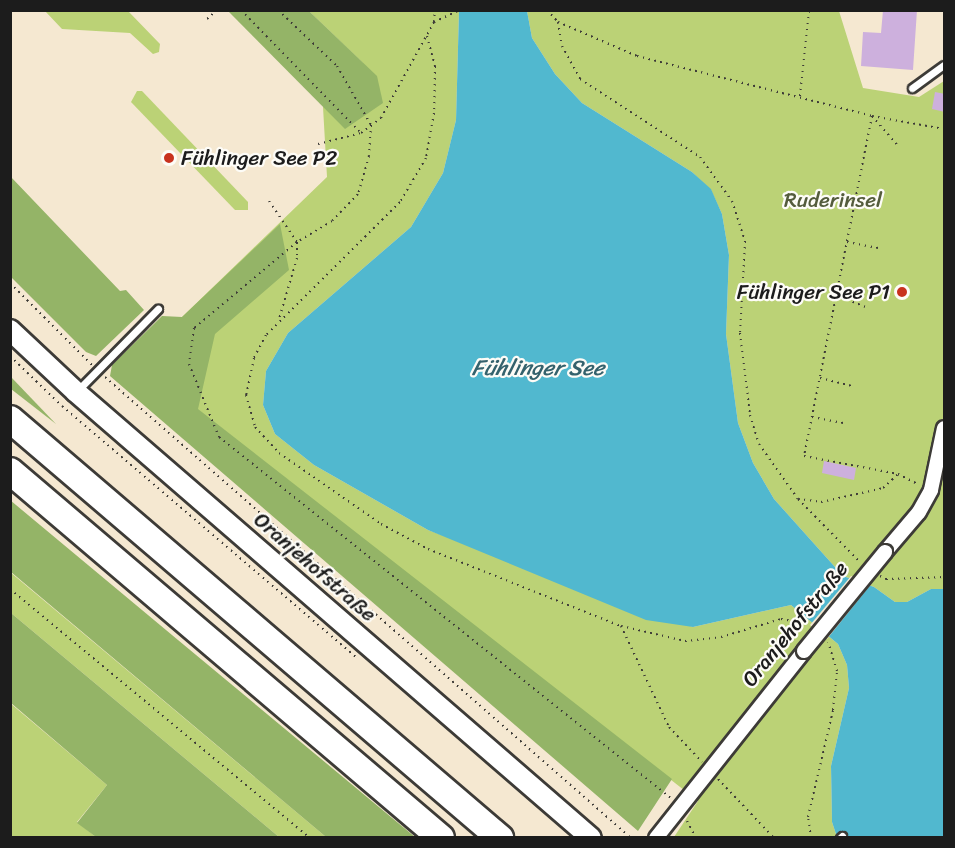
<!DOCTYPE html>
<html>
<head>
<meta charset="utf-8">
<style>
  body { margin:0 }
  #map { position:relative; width:955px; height:848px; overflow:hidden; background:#f5e8d1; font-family:Sriracha,sans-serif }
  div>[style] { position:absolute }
  .green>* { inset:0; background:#bbd276 }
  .forest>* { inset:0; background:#94b467 }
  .water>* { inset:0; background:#51b8cf }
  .pier>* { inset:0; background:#f5e8d1 }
  .building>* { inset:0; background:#cdb0dd }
  .path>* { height:2px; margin-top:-1px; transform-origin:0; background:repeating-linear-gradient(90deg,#3d3b37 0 1.5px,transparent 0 6px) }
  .roads { filter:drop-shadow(2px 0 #3d3b37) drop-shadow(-2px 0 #3d3b37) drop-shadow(0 2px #3d3b37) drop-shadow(0 -2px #3d3b37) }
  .lane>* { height:7px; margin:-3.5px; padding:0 3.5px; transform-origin:3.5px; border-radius:3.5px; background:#fff }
  .street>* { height:14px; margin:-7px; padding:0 7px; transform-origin:7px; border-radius:7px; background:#fff }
  .secondary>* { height:20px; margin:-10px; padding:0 10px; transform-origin:10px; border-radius:10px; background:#fff }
  .highway>* { height:26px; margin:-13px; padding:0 13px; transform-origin:13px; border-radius:13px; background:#fff }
  .bridges { filter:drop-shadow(2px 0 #3d3b37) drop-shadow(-2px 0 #3d3b37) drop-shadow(0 2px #3d3b37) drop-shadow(0 -2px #3d3b37) }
  .street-bridge>* { height:14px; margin:-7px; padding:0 7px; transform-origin:7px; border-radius:7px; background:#fff }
  .dots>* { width:16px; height:16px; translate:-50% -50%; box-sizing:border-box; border:3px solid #fdfcf7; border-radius:50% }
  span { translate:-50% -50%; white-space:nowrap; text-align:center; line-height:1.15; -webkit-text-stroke:4.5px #fdfcf7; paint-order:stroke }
  .poi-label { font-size:21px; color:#1c1c1c }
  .left { translate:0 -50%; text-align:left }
  .right { translate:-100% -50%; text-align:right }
  .park-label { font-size:21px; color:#545c3c }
  .street-label { font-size:21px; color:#1c1c1c }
  .water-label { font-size:22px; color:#34626d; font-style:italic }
  .frame { position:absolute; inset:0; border:12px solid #1c1c1c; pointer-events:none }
</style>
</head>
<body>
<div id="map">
  <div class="green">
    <div style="clip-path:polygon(45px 11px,128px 11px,160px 44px,159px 52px,153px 54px,130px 33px,62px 29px)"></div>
    <div style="clip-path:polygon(309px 11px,459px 11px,456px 120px,443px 173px,411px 227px,288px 333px,266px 371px,263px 405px,275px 434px,314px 465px,428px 530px,693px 627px,791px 605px,838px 644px,847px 665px,849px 688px,831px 766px,832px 822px,837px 837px,674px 837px,698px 801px,197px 409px,182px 317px,327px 177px,323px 107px,363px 63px)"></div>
    <div style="clip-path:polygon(527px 11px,839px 11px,863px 88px,919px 97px,944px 81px,944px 589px,931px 589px,907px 602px,895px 602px,874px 587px,843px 576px,774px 499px,753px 463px,738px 423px,726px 334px,729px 255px,722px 214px,711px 190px,692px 172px,582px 103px,555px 74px,532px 38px)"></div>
    <div style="clip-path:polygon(137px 91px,142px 91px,248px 202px,248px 210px,235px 210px,131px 102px)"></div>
    <div style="clip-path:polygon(10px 572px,326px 837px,279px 837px,11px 613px)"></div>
    <div style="clip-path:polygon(10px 703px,107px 785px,77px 822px,96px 837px,11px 837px)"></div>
  </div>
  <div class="forest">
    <div style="clip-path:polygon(228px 11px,309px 11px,377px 76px,383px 103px,345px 129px)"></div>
    <div style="clip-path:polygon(10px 176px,120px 291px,126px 290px,144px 310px,96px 356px,86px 352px,11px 277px)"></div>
    <div style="clip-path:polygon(280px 224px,289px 270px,215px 334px,198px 409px,672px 779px,638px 831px,110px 376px,112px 365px,162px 316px,182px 317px)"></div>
    <div style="clip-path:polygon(11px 377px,56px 424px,11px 389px)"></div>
    <div style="clip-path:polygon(10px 500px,178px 640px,415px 837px,326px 837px,11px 572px)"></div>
    <div style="clip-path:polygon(10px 613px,11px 613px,279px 837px,96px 837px,77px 823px,107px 785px,11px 703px)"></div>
  </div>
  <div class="water">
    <div style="clip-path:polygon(459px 11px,527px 11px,532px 38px,555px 74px,582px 103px,692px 172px,711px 189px,722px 214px,729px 255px,726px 334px,738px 423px,753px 463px,774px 499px,843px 576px,874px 587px,895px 602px,907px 602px,931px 589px,944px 589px,944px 837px,837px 837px,832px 822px,831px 766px,849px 688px,847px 665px,838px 644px,791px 605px,693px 627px,646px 620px,428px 530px,314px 465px,275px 434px,263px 405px,266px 371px,288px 333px,411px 227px,443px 173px,456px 120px)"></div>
  </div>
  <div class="pier">
    <div style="clip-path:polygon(851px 576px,872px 583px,827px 639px,810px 625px)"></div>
  </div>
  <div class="building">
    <div style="clip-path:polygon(883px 10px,917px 10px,913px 70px,861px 66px,863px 32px,881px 33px)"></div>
    <div style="clip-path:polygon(935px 92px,945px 94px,945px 112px,932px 109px)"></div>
    <div style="clip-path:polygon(824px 461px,856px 468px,854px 480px,822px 473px)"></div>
  </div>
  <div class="path">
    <div style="left:241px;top:10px;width:172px;rotate:45.7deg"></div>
    <div style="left:278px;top:10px;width:81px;rotate:43.5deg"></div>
    <div style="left:337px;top:66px;width:68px;rotate:60deg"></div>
    <div style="left:371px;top:125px;width:31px;rotate:94deg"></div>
    <div style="left:369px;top:156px;width:40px;rotate:106deg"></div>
    <div style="left:358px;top:194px;width:37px;rotate:134deg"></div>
    <div style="left:332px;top:221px;width:41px;rotate:149deg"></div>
    <div style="left:297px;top:242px;width:134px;rotate:140.1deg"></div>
    <div style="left:194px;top:328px;width:36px;rotate:98deg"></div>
    <div style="left:189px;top:364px;width:79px;rotate:67.7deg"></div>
    <div style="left:219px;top:437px;width:580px;rotate:38.63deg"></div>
    <div style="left:547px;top:10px;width:16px;rotate:47deg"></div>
    <div style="left:558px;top:22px;width:86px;rotate:23.3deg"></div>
    <div style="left:637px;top:56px;width:243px;rotate:14.3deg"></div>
    <div style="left:872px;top:116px;width:73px;rotate:10.2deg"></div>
    <div style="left:207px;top:19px;width:13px;rotate:-42deg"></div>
    <div style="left:434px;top:22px;width:29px;rotate:-25deg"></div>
    <div style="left:558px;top:22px;width:24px;rotate:81deg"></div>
    <div style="left:562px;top:46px;width:38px;rotate:61deg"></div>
    <div style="left:580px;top:79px;width:143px;rotate:33deg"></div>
    <div style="left:700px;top:157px;width:54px;rotate:54deg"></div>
    <div style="left:732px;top:201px;width:42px;rotate:72deg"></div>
    <div style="left:745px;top:241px;width:92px;rotate:93.1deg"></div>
    <div style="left:740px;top:333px;width:83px;rotate:83deg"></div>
    <div style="left:750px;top:415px;width:30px;rotate:73deg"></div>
    <div style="left:759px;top:444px;width:67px;rotate:54.7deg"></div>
    <div style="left:798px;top:499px;width:88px;rotate:45.5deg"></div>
    <div style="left:427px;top:36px;width:31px;rotate:75deg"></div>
    <div style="left:435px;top:66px;width:47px;rotate:91.2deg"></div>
    <div style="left:434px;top:113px;width:46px;rotate:100.1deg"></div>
    <div style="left:426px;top:158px;width:51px;rotate:120.6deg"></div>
    <div style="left:400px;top:202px;width:189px;rotate:135.2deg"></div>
    <div style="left:266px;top:335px;width:26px;rotate:118deg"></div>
    <div style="left:254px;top:358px;width:38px;rotate:102deg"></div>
    <div style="left:246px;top:395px;width:33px;rotate:74deg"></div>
    <div style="left:255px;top:427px;width:35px;rotate:47deg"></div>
    <div style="left:279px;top:453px;width:124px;rotate:34.8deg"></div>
    <div style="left:381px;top:524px;width:53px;rotate:28deg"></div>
    <div style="left:428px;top:549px;width:208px;rotate:21.8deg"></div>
    <div style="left:621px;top:626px;width:66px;rotate:13.2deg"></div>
    <div style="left:685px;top:641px;width:36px;rotate:-6deg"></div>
    <div style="left:721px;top:637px;width:63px;rotate:-16.7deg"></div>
    <div style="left:781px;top:619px;width:27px;rotate:10deg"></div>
    <div style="left:800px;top:96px;width:86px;rotate:-84deg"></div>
    <div style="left:872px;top:116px;width:347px;rotate:101.3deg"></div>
    <div style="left:804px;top:456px;width:96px;rotate:10.8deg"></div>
    <div style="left:898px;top:474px;width:22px;rotate:27deg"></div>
    <div style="left:872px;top:116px;width:41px;rotate:48.9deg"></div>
    <div style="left:318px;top:144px;width:44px;rotate:-14.3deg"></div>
    <div style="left:361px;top:133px;width:25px;rotate:-37deg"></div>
    <div style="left:381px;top:118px;width:110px;rotate:-61.1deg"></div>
    <div style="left:434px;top:22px;width:12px;rotate:-85deg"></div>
    <div style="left:269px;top:201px;width:50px;rotate:55.7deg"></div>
    <div style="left:297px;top:242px;width:16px;rotate:90deg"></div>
    <div style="left:297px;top:258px;width:64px;rotate:106.4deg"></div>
    <div style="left:847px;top:242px;width:32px;rotate:11deg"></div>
    <div style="left:10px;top:283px;width:116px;rotate:45deg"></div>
    <div style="left:836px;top:295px;width:35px;rotate:22deg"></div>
    <div style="left:10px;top:356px;width:72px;rotate:43.9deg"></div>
    <div style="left:62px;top:406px;width:389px;rotate:40.5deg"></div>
    <div style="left:105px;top:377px;width:699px;rotate:41.23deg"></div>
    <div style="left:820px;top:378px;width:33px;rotate:14deg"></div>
    <div style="left:812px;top:417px;width:32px;rotate:11deg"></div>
    <div style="left:798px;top:499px;width:23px;rotate:7deg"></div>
    <div style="left:821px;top:502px;width:64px;rotate:-12.7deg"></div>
    <div style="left:883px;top:488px;width:21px;rotate:-43deg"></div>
    <div style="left:880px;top:576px;width:7px;rotate:27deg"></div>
    <div style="left:886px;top:579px;width:58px;rotate:-2deg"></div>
    <div style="left:10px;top:589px;width:390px;rotate:39.7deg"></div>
    <div style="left:621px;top:626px;width:112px;rotate:64.6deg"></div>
    <div style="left:669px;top:727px;width:48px;rotate:46.7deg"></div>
    <div style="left:718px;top:779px;width:81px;rotate:46.5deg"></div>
    <div style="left:687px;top:821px;width:19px;rotate:62deg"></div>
    <div style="left:811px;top:838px;width:21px;rotate:-98deg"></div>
    <div style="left:808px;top:817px;width:110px;rotate:-76.8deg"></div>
    <div style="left:833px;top:710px;width:39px;rotate:-84deg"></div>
    <div style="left:837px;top:671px;width:30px;rotate:-107deg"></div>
  </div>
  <div class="roads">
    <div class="lane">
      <div style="left:912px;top:88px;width:39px;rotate:-36deg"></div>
      <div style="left:78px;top:390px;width:114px;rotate:-45.4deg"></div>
      <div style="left:840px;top:838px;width:3px;rotate:-45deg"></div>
    </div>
    <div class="street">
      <div style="left:885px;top:552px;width:52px;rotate:-49.6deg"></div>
      <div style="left:919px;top:512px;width:25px;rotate:-61deg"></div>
      <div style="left:931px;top:490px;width:63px;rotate:-78.2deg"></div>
      <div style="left:656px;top:838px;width:238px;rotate:-51.6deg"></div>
    </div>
    <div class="secondary">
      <div style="left:10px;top:330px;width:91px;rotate:43.2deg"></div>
      <div style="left:76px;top:392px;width:681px;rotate:40.89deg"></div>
    </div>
    <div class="highway">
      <div style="left:10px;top:419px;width:645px;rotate:40.53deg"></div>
      <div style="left:10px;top:471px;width:566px;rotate:40.41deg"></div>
    </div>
  </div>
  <div class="bridges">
    <div class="street-bridge">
      <div style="left:804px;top:651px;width:128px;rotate:-50.7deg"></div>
    </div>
  </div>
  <div class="dots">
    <div style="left:169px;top:158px;background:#c8321e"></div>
    <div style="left:902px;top:292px;background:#c8321e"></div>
  </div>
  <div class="poi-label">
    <span class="left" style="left:181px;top:158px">Fühlinger See P2</span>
    <span class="right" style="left:890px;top:292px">Fühlinger See P1</span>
  </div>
  <div class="park-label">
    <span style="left:833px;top:200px">Ruderinsel</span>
  </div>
  <div class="street-label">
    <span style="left:315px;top:567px;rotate:41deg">Oranjehofstraße</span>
    <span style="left:795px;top:624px;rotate:-51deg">Oranjehofstraße</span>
  </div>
  <div class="water-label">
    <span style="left:538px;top:368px">Fühlinger See</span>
  </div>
  <div class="frame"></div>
</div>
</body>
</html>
